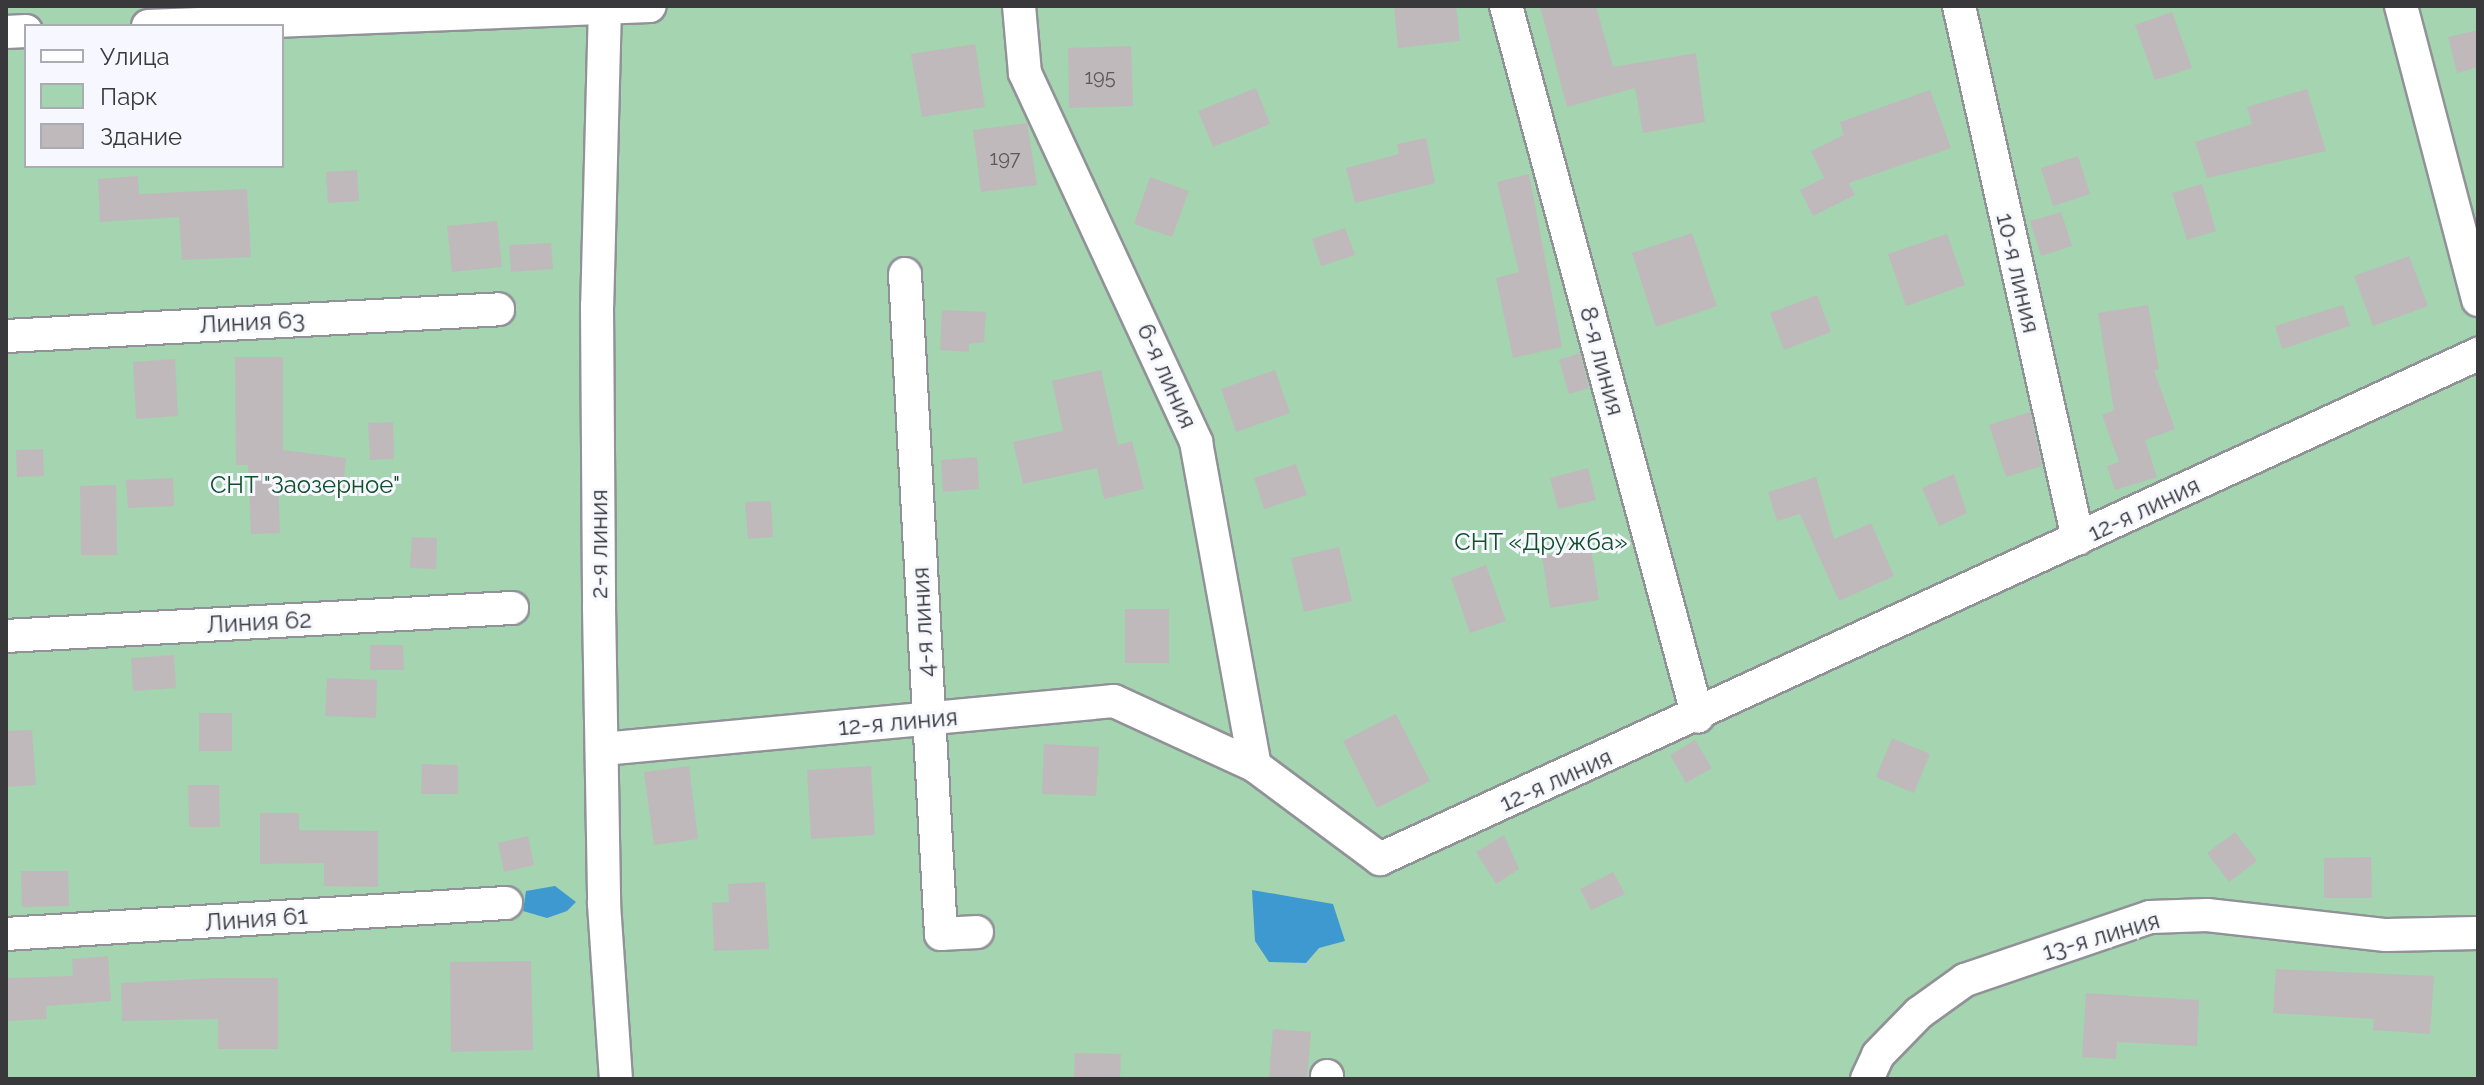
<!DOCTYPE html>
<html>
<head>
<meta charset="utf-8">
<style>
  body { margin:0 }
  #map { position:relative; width:2484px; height:1085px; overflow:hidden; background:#eaebf1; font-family:Raleway,sans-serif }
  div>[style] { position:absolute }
  .green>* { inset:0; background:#a4d4b0 }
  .water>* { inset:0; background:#3e99d0 }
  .building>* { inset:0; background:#c0b9bc }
  .roads { filter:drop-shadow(2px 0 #919298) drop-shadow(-2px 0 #919298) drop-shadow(0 2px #919298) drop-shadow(0 -2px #919298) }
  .street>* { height:32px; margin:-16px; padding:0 16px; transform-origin:16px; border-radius:16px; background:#fff }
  span { translate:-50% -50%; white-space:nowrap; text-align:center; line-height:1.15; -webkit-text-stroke:6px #f7f8ff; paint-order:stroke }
  .number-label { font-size:20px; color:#5b595b }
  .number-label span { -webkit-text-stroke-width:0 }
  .street-label { font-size:24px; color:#39393b }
  .park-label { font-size:24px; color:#12502a }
  .frame { position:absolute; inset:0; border:8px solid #39393b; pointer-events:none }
  .legend { position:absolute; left:24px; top:24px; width:260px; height:144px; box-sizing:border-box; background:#f7f8ff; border:2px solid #abacb1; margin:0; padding:10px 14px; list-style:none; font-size:24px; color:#39393b }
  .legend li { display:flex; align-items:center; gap:16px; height:40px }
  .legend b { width:40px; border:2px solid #abacb1 }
</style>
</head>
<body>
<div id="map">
  <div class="green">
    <div style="clip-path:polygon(evenodd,6px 6px,2478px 6px,2478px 1079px,6px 1079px,6px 6px,26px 26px,282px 26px,282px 166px,26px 166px,26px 26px)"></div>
  </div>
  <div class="water">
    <div style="clip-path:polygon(555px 886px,576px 902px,567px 911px,547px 918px,523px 911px,526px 891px)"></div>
    <div style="clip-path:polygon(1252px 890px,1333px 904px,1345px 941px,1319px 948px,1306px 963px,1269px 962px,1255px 941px)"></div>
  </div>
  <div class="building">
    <div style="clip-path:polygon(1394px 6px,1456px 6px,1460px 41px,1398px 48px)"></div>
    <div style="clip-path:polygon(1540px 6px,1596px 6px,1613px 67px,1696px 53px,1705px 122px,1643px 133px,1635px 88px,1567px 107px)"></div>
    <div style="clip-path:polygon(2172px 12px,2192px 68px,2155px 80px,2135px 25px)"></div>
    <div style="clip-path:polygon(2478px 30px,2478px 67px,2457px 73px,2448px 37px)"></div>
    <div style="clip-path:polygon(975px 44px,985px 107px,922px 117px,911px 54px)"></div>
    <div style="clip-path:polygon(1131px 46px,1133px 106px,1069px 108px,1068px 48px)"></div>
    <div style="clip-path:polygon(1256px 88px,1270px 124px,1213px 147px,1198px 111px)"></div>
    <div style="clip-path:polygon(2307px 89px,2326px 151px,2207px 178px,2195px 142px,2252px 124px,2247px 107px)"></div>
    <div style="clip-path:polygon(1930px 90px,1951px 148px,1849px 183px,1855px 195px,1813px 216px,1800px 190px,1824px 178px,1811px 151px,1844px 135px,1840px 122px)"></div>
    <div style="clip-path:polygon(1027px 123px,1037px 185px,981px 192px,973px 130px)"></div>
    <div style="clip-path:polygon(1426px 138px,1435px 183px,1355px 203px,1346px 168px,1399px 154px,1397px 144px)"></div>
    <div style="clip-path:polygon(2078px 156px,2090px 194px,2053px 206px,2041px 168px)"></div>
    <div style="clip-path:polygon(357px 170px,359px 201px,328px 203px,326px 172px)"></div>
    <div style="clip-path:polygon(1529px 174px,1562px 347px,1513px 358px,1496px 278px,1519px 272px,1497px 182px)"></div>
    <div style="clip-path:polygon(138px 176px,139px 194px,247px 189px,251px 257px,182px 260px,179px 217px,100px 222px,98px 179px)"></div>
    <div style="clip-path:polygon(1150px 177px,1189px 191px,1172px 237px,1134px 224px)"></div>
    <div style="clip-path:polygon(2202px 184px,2216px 231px,2187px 240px,2172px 193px)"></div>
    <div style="clip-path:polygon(2061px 212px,2072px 246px,2041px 256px,2030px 221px)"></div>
    <div style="clip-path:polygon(497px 221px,502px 267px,452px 272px,447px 226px)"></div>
    <div style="clip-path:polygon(1345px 228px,1355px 255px,1321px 266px,1312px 239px)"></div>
    <div style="clip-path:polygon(1692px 233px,1717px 306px,1656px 327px,1632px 253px)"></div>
    <div style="clip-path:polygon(1947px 234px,1965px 285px,1906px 306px,1888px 254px)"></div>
    <div style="clip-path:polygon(551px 243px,553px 269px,511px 272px,509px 245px)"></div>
    <div style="clip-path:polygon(2409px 256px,2428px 306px,2373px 326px,2354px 276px)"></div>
    <div style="clip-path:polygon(1817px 295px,1831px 332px,1784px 350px,1770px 313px)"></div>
    <div style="clip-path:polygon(2148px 305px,2159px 369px,2154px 370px,2175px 429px,2145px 440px,2157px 477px,2115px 490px,2107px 466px,2119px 462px,2102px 415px,2114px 410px,2098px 313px)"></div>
    <div style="clip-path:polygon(2343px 305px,2350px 326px,2282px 349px,2275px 326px)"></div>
    <div style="clip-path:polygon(942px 310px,986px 312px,984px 342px,969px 344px,969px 352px,940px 350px)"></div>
    <div style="clip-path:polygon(1580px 353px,1589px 388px,1569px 394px,1559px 360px)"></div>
    <div style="clip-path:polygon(235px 357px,283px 357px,283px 450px,346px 458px,342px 493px,278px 485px,280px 533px,251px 534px,248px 465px,236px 465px)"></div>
    <div style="clip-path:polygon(175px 359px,178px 416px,136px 419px,133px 362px)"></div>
    <div style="clip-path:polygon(1101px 370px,1118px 445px,1132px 441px,1144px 489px,1104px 499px,1097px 468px,1023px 484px,1013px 442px,1063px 431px,1052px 381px)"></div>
    <div style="clip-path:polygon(1275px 370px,1290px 413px,1236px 432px,1221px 389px)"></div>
    <div style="clip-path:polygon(2030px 412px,2042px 466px,2006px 477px,1989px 425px)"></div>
    <div style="clip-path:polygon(393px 422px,394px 459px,370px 460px,368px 423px)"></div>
    <div style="clip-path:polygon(43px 449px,44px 476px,17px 477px,16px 450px)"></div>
    <div style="clip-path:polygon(977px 457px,979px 489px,943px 492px,941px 460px)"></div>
    <div style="clip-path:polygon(1296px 464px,1307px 495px,1264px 509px,1254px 478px)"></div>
    <div style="clip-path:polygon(1588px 468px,1596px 500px,1558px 509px,1550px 478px)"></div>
    <div style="clip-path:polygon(1954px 474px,1967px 513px,1939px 526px,1922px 488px)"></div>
    <div style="clip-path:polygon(1816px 477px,1834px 539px,1871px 523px,1894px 576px,1839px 601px,1800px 514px,1777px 521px,1768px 492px)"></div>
    <div style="clip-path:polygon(173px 478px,174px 506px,128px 508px,126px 480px)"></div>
    <div style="clip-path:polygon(116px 485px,117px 555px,81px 555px,80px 486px)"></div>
    <div style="clip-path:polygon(771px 501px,773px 537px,748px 539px,745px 502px)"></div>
    <div style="clip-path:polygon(412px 537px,437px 538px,436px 569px,410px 568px)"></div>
    <div style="clip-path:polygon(1339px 547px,1352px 601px,1304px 612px,1291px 558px)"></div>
    <div style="clip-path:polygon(1591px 548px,1599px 600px,1550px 608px,1542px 556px)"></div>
    <div style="clip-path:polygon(1486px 565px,1506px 621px,1470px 633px,1451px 578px)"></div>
    <div style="clip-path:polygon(1125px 609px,1169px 609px,1169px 663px,1125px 663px)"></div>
    <div style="clip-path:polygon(370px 645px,403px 645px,404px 670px,370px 670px)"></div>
    <div style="clip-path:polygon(174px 655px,176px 688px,133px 691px,131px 658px)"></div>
    <div style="clip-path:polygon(327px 678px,377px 680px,376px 718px,325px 716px)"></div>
    <div style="clip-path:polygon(199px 713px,232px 713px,232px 751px,199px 751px)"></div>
    <div style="clip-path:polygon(1396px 714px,1430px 781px,1377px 808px,1343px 741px)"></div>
    <div style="clip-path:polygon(32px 730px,36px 785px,6px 787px,6px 731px)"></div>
    <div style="clip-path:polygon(1892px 738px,1930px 754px,1914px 793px,1876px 777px)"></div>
    <div style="clip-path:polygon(1695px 740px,1712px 768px,1686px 783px,1670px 755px)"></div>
    <div style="clip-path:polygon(1044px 744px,1099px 747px,1096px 796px,1042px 794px)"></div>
    <div style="clip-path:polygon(422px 764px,458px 765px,458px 794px,421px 794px)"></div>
    <div style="clip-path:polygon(689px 766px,698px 839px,654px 845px,644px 772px)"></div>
    <div style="clip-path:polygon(871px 766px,875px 835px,811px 839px,807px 770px)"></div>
    <div style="clip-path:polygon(188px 785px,219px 785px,220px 827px,189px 827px)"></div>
    <div style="clip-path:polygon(260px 813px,299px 813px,299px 830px,378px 831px,378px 887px,324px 886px,324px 863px,260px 864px)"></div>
    <div style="clip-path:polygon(2235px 832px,2257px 861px,2229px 882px,2207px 853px)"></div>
    <div style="clip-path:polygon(1504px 835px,1519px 869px,1496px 884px,1476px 852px)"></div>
    <div style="clip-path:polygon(528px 836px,534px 865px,504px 872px,498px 843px)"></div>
    <div style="clip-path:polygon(2371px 857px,2372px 898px,2324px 898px,2324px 858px)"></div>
    <div style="clip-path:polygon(21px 871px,68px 871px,69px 906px,22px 907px)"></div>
    <div style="clip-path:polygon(1613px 872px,1625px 894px,1591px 910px,1580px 889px)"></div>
    <div style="clip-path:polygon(765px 882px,769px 949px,714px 951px,712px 903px,729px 902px,728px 884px)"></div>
    <div style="clip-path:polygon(108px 956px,111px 1001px,46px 1006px,47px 1019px,6px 1021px,6px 978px,73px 976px,72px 959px)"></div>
    <div style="clip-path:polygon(531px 961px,533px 1050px,451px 1052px,450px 962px)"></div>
    <div style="clip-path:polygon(2276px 969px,2434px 976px,2430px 1034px,2373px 1030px,2374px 1019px,2273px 1013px)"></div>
    <div style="clip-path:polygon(217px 978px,278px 978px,278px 1049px,218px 1049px,218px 1019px,122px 1021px,121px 983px)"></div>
    <div style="clip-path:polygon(2086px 993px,2199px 1000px,2197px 1046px,2117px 1042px,2116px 1059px,2082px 1057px)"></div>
    <div style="clip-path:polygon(1273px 1029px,1311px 1032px,1307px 1079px,1269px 1079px)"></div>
    <div style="clip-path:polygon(1075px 1053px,1121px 1054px,1120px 1079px,1074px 1079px)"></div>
  </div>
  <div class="roads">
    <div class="street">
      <div style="left:605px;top:6px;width:300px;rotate:91.5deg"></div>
      <div style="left:597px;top:306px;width:301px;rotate:89.6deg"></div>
      <div style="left:599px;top:607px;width:297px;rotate:89deg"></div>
      <div style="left:604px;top:904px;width:175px;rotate:86.1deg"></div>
      <div style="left:1019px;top:6px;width:67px;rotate:84.9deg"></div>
      <div style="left:1025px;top:73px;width:407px;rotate:65.1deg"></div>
      <div style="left:1196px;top:442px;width:329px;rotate:79.7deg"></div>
      <div style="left:1506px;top:6px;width:736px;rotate:74.89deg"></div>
      <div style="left:1959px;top:6px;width:546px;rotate:77.41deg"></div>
      <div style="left:2401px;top:6px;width:304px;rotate:75.3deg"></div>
      <div style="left:148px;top:26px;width:502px;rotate:-2.28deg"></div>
      <div style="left:6px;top:32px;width:20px;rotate:-3deg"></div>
      <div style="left:905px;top:274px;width:661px;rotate:86.88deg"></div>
      <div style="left:941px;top:934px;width:36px;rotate:-3deg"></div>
      <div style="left:6px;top:336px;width:493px;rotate:-3.1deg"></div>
      <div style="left:6px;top:636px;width:507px;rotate:-3.17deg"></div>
      <div style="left:603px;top:749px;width:513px;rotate:-5.37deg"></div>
      <div style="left:1114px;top:701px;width:155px;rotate:24.7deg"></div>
      <div style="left:1255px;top:766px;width:156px;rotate:36.6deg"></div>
      <div style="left:1380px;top:859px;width:1209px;rotate:-24.7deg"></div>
      <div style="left:6px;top:934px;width:501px;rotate:-3.55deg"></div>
      <div style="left:1327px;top:1079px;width:3px;rotate:-90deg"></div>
      <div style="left:1867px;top:1079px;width:26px;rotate:-65deg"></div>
      <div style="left:1878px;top:1055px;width:59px;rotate:-45.7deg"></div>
      <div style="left:1919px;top:1013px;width:57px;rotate:-35.7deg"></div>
      <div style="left:1965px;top:980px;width:195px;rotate:-18.8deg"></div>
      <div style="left:2150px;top:917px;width:57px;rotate:-2deg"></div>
      <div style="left:2207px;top:915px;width:180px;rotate:6.4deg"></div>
      <div style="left:2386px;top:935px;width:92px;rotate:-1.2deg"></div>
    </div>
  </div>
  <div class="number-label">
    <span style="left:1100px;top:77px">195</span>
    <span style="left:1005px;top:158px">197</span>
  </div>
  <div class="street-label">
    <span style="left:2018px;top:273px;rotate:77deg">10-я линия</span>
    <span style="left:252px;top:322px;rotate:-3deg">Линия 63</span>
    <span style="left:1602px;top:361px;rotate:75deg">8-я линия</span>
    <span style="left:1167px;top:376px;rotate:66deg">6-я линия</span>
    <span style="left:2144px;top:509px;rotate:-25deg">12-я линия</span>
    <span style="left:599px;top:544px;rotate:-90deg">2-я линия</span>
    <span style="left:259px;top:622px;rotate:-3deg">Линия 62</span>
    <span style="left:923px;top:622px;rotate:-93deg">4-я линия</span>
    <span style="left:898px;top:722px;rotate:-5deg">12-я линия</span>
    <span style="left:1556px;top:780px;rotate:-24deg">12-я линия</span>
    <span style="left:256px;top:919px;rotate:-4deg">Линия 61</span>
    <span style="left:2101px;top:936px;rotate:-16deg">13-я линия</span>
  </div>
  <div class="park-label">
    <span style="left:305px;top:485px">СНТ "Заозерное"</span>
    <span style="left:1541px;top:542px">СНТ «Дружба»</span>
  </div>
  <div class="frame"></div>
  <ul class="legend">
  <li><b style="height:10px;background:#fff"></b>Улица</li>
  <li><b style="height:22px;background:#a4d4b0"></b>Парк</li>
  <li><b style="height:22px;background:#c0b9bc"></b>Здание</li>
  </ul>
</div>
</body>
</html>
